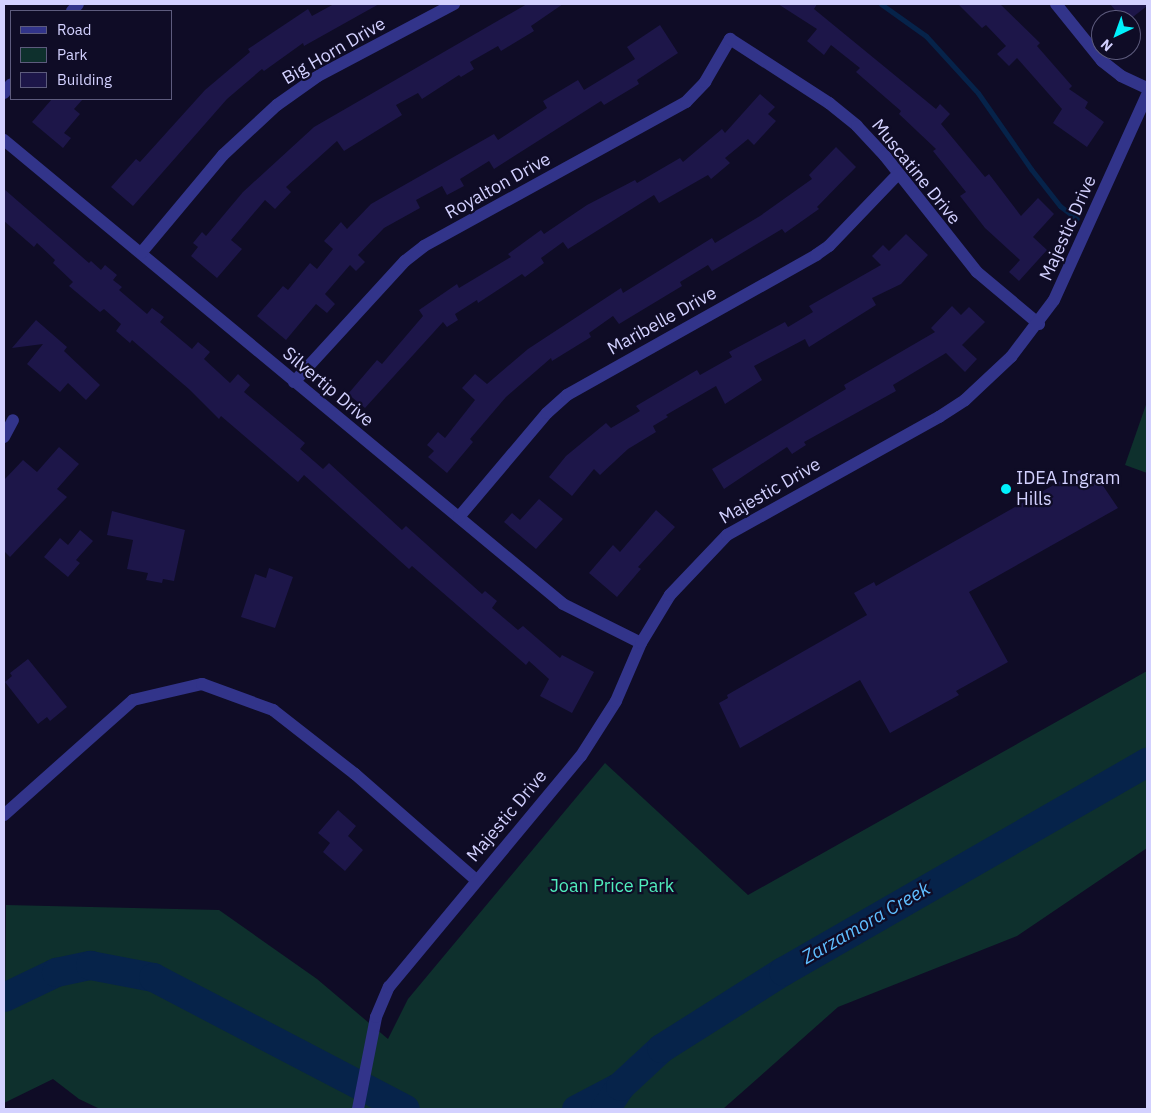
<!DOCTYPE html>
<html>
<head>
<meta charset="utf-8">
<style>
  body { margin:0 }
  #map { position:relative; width:1151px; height:1113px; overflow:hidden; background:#0f0c26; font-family:"IBM Plex Sans",sans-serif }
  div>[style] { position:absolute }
  .green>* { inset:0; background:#0e302d }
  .stream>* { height:5px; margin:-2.5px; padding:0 2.5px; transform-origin:2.5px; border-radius:2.5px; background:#06234a }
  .river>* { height:29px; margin:-14.5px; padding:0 14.5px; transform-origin:14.5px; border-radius:14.5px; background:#06234a }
  .building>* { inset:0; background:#1d1649 }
  .minor>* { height:12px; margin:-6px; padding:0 6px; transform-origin:6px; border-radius:6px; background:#32348a }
  .dots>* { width:14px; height:14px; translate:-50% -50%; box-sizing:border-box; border:2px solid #0f0c26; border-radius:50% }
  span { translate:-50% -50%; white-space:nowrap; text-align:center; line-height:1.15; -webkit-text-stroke:4.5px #0f0c26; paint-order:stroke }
  .street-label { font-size:18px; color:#d3d1ff }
  .poi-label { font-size:18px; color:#d3d1ff }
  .left { translate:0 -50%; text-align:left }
  .park-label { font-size:18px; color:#50ecbc }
  .water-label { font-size:19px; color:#5fbeff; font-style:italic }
  .frame { position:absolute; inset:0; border:5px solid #d3d1ff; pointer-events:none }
  .legend { position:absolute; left:10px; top:10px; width:162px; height:90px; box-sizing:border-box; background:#0f0c26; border:1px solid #5d5b7d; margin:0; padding:6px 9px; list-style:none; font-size:15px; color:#d3d1ff }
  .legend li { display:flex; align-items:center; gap:10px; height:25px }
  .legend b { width:25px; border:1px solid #5d5b7d }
  .north { position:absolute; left:1091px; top:10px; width:50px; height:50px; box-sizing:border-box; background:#0f0c26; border:1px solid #5d5b7d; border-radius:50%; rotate:222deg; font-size:14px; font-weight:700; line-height:20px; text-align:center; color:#d3d1ff }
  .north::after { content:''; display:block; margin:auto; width:18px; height:22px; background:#00f1fc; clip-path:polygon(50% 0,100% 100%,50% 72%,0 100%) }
</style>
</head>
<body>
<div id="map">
  <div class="green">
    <div style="clip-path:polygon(1147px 402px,1147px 473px,1125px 465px)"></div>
    <div style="clip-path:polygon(1147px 671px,1147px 848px,1017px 936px,838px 1007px,723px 1109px,100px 1109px,79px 1099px,53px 1079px,4px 1103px,6px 905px,219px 910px,317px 979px,388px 1039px,408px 999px,605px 763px,748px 895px)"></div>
  </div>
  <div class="stream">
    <div style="left:881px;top:4px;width:55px;rotate:35.4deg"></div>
    <div style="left:926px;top:36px;width:77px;rotate:47.6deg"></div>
    <div style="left:978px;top:93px;width:93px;rotate:55.1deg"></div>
    <div style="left:1031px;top:169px;width:47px;rotate:51.9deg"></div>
    <div style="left:1060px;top:206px;width:21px;rotate:37deg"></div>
  </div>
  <div class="river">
    <div style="left:4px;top:997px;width:58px;rotate:-25.7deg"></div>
    <div style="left:56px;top:972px;width:35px;rotate:-12deg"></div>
    <div style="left:90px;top:965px;width:64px;rotate:10.8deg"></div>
    <div style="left:153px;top:977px;width:284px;rotate:27.6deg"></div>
    <div style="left:576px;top:1109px;width:50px;rotate:-27.6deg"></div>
    <div style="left:605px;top:1109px;width:27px;rotate:-57deg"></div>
    <div style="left:620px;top:1086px;width:56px;rotate:-42.8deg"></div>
    <div style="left:661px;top:1048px;width:144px;rotate:-32.3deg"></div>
    <div style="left:783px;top:971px;width:420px;rotate:-29.9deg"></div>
  </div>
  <div class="building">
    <div style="clip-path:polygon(334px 4px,379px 4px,304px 46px,303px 43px,264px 71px,262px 69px,227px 99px,133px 206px,111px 187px,136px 159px,140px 162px,205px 90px,250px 52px,248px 49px,308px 9px,312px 16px)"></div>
    <div style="clip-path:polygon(527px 4px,563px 4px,531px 26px,534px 31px,501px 51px,498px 46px,470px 62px,474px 69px,461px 77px,459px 75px,422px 99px,418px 93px,396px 105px,402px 115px,344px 151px,337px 141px,286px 187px,291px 192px,275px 209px,265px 200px,231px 240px,242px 249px,217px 278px,191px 256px,198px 247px,193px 243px,202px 232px,206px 236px,243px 192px,314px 127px)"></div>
    <div style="clip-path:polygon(778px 4px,817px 4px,814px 9px,936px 109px,940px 104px,950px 114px,941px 124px,985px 177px,989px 174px,1021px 216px,1038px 198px,1054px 214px,1033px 237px,1047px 250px,1019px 281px,1009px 272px,1020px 260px,985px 228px,960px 196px,966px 192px,933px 151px,936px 149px,899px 114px,901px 111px,856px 72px,860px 68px,831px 45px,824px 55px,807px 41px,817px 29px)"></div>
    <div style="clip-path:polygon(958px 4px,1000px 4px,1040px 43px,1037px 46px,1072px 86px,1069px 89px,1088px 102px,1085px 108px,1104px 122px,1087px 147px,1053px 123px,1062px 109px,1017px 58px,1009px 66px,997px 54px,1006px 46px,986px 25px,982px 28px)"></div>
    <div style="clip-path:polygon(1110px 4px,1147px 4px,1147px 6px,1129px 20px,1100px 20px,1115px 10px)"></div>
    <div style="clip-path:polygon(660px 25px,678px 53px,637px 80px,639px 84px,604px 105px,601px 101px,494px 169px,489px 161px,460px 179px,464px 186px,447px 195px,442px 186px,416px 200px,420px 208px,384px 228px,358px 255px,365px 262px,356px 271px,350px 265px,325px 294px,335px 304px,327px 313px,316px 304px,286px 340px,257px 316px,283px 286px,288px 290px,310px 263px,317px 269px,333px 249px,324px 241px,341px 222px,347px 229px,371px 204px,494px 134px,498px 140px,547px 108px,543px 101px,578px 80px,584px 90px,635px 59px,627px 47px)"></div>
    <div style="clip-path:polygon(760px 94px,775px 107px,768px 114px,776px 121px,754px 145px,748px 139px,725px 158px,730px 163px,711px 179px,708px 175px,659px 203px,654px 195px,568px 249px,563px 242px,541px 258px,544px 263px,525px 277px,522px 274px,478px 303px,477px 300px,455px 314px,458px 320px,447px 327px,443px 322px,365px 408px,348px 394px,377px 360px,382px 364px,423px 316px,419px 310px,457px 284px,459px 288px,511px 257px,508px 254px,541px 230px,544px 234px,587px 205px,635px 180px,637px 183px,680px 158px,683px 162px,722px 129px,725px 133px)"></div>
    <div style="clip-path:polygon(52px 99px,83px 99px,74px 109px,80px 114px,64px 133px,71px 138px,63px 148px,32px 122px)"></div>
    <div style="clip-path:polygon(836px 147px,856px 167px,817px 207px,819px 209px,785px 233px,782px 229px,712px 271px,708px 265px,680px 282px,682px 286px,619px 324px,613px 316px,589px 333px,591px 337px,552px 361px,551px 358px,506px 397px,470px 439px,473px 442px,447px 473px,428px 457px,434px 451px,427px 445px,438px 432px,445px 438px,475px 400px,462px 388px,475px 374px,487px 384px,528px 349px,621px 288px,623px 293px,712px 238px,715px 243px,760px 216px,812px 179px,809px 175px)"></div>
    <div style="clip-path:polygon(4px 189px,89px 263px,91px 261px,101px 270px,105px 265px,117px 275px,113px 280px,122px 287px,119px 290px,147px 314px,152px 308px,164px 317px,160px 322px,192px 349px,198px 342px,210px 352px,204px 359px,230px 383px,238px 374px,250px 385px,244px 392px,305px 443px,300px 449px,323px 469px,329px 463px,402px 530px,406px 526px,482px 594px,485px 591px,497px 601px,492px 608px,518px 630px,523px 626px,560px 658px,562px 655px,594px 672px,572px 713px,540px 696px,549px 679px,529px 661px,526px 665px,412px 566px,409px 569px,304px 475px,298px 482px,221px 416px,219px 419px,190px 390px,132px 340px,130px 343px,116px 331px,121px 324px,104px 309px,100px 312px,69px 286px,73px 282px,53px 263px,55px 260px,37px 243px,34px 247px,4px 221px)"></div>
    <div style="clip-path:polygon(906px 234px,928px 255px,901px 284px,872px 298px,876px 305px,809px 347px,805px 339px,754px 366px,762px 380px,725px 404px,716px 386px,666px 415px,668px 417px,653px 426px,656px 432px,628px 449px,600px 475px,594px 469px,572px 496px,549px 477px,566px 456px,606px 423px,611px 428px,640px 411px,636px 406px,697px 370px,700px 375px,732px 357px,729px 352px,785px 322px,788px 327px,813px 312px,809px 306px,881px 265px,872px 256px,883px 245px,889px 251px)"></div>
    <div style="clip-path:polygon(952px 306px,961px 315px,969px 307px,985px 322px,962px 345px,977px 359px,965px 372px,946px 353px,893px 385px,896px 391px,804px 442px,806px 445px,792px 454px,787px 447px,724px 489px,712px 469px,846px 389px,844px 385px,935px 332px,931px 328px)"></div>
    <div style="clip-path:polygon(36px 320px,67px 347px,64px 351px,100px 385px,86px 400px,68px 383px,60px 392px,27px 364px,43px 344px,12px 348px)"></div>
    <div style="clip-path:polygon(59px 447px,79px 464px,57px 489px,67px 497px,10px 557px,4px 551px,4px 480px,23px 460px,37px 472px)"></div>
    <div style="clip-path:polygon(1080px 470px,1084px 476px,1093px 471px,1118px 508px,969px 592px,1008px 662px,956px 691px,959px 695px,890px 733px,860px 680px,740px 748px,719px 703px,728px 698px,727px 695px,867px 615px,854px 593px,874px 582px,876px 586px)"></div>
    <div style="clip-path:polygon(539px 499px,563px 519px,536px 549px,504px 522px,512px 513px,520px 520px)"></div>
    <div style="clip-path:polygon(656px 510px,675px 527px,638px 567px,641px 569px,617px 597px,589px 573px,613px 545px,620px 552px)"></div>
    <div style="clip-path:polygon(112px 511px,185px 530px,174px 581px,163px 579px,162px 583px,146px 580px,148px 573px,127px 569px,133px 540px,107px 535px)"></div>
    <div style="clip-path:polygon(80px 530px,93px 541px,76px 560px,80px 563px,68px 577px,44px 557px,60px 538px,68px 545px)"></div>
    <div style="clip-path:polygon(269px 568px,293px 577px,275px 628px,241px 617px,255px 574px,266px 578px)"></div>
    <div style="clip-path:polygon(28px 659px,67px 707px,50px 721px,47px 717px,38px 724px,5px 682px,12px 676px,10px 673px)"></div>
    <div style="clip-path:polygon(338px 810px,356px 826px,348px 836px,363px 850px,345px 871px,323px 852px,330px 843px,318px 833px)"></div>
  </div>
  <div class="minor">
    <div style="left:1056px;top:4px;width:73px;rotate:51.1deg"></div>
    <div style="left:1102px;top:61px;width:24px;rotate:38deg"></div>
    <div style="left:1121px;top:76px;width:29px;rotate:25deg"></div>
    <div style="left:72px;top:11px;width:9px;rotate:-49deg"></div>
    <div style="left:4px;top:93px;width:11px;rotate:-52deg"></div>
    <div style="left:4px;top:140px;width:726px;rotate:39.69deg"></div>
    <div style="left:563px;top:604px;width:87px;rotate:26.6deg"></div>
    <div style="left:141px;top:253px;width:128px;rotate:-50.1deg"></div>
    <div style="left:223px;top:155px;width:74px;rotate:-42.8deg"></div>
    <div style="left:277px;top:105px;width:50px;rotate:-35.3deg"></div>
    <div style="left:318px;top:76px;width:154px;rotate:-27.9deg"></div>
    <div style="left:294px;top:382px;width:164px;rotate:-47.5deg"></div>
    <div style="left:405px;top:261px;width:24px;rotate:-38deg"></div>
    <div style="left:424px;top:246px;width:299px;rotate:-28.8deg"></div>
    <div style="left:686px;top:102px;width:28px;rotate:-46deg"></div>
    <div style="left:705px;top:82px;width:50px;rotate:-59.8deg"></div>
    <div style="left:730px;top:39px;width:118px;rotate:32.9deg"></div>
    <div style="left:829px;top:103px;width:36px;rotate:39deg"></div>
    <div style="left:857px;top:126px;width:41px;rotate:47deg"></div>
    <div style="left:885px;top:156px;width:148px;rotate:51.6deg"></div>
    <div style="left:977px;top:272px;width:81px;rotate:40deg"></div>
    <div style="left:4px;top:437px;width:19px;rotate:-62deg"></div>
    <div style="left:459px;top:517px;width:136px;rotate:-49.8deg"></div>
    <div style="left:547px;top:413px;width:27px;rotate:-42deg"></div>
    <div style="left:567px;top:395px;width:286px;rotate:-29.3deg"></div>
    <div style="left:816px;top:255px;width:16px;rotate:-35deg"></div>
    <div style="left:829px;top:246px;width:100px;rotate:-46.2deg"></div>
    <div style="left:4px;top:815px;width:173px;rotate:-41.7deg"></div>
    <div style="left:133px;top:700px;width:71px;rotate:-13.1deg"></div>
    <div style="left:202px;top:684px;width:76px;rotate:20.1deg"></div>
    <div style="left:273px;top:710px;width:104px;rotate:38deg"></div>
    <div style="left:355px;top:774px;width:161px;rotate:41.2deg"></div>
    <div style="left:358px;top:1109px;width:94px;rotate:-78.9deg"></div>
    <div style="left:376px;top:1017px;width:33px;rotate:-67deg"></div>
    <div style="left:389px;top:987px;width:300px;rotate:-50.3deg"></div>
    <div style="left:581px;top:756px;width:65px;rotate:-57.5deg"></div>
    <div style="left:616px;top:701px;width:63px;rotate:-66.7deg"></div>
    <div style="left:641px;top:643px;width:56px;rotate:-58.9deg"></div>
    <div style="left:670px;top:595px;width:83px;rotate:-46.5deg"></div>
    <div style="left:727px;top:535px;width:243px;rotate:-29.1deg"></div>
    <div style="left:939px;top:417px;width:31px;rotate:-33deg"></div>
    <div style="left:965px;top:400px;width:63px;rotate:-43.1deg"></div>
    <div style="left:1011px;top:357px;width:71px;rotate:-53deg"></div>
    <div style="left:1054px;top:300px;width:225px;rotate:-65.6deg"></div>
  </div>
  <div class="dots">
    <div style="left:1006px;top:489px;background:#00f1fc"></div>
  </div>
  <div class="street-label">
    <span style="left:334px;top:51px;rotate:-30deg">Big Horn Drive</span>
    <span style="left:916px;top:172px;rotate:51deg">Muscatine Drive</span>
    <span style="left:498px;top:186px;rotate:-29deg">Royalton Drive</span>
    <span style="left:1068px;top:228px;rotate:-66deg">Majestic Drive</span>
    <span style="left:662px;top:321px;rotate:-29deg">Maribelle Drive</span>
    <span style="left:328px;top:387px;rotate:40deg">Silvertip Drive</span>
    <span style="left:770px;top:491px;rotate:-30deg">Majestic Drive</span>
    <span style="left:507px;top:816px;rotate:-50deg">Majestic Drive</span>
  </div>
  <div class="poi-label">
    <span class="left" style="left:1016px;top:489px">IDEA Ingram<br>Hills</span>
  </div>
  <div class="park-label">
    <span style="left:612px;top:886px">Joan Price Park</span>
  </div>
  <div class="water-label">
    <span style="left:866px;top:923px;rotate:-30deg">Zarzamora Creek</span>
  </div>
  <div class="frame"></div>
  <ul class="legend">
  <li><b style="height:6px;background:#32348a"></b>Road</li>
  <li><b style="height:14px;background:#0e302d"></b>Park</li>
  <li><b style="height:14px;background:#1d1649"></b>Building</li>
  </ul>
  <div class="north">N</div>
</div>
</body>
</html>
